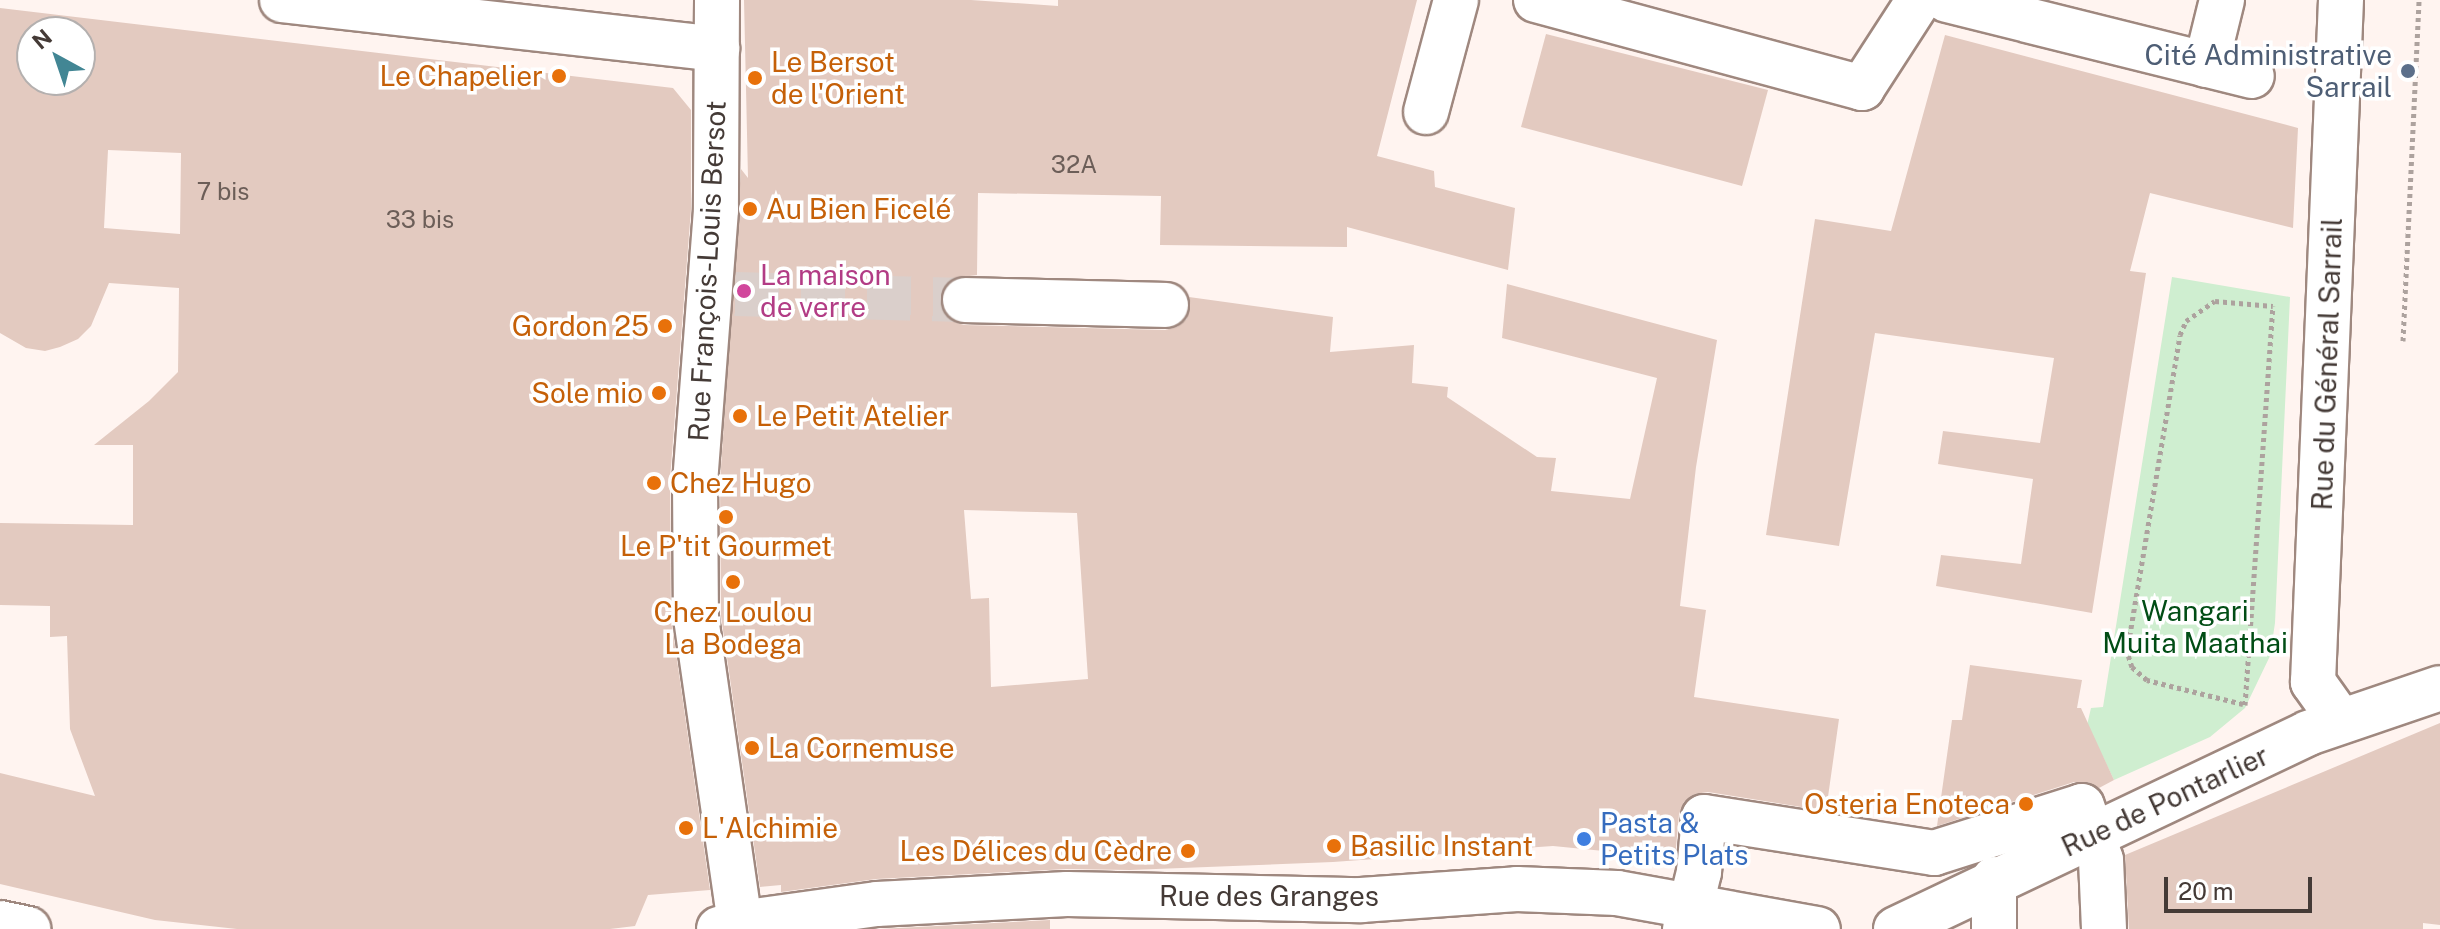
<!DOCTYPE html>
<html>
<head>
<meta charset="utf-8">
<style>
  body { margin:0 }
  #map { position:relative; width:2440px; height:929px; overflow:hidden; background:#fff4f0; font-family:"Public Sans",sans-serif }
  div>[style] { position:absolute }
  .green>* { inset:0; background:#cfeed0 }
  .building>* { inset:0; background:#e3cac0 }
  .minor-tunnel>* { height:44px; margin-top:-22px; transform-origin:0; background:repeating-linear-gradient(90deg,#dacfcb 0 44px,transparent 0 66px) }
  .path>* { height:5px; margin-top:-2.5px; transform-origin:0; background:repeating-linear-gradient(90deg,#ada29e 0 4px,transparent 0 8px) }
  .roads { filter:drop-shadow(2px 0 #9f887f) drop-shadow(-2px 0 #9f887f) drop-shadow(0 2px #9f887f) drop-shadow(0 -2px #9f887f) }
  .minor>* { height:44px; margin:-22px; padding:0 22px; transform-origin:22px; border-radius:22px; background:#fff }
  .dots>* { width:22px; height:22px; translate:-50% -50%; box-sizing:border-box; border:4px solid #fff; border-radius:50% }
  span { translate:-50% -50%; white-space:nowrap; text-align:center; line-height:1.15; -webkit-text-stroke:7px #fff; paint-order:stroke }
  .number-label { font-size:24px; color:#6c5e58 }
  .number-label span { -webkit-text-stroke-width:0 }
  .service-label { font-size:28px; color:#4e5e75 }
  .right { translate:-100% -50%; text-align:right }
  .food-label { font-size:28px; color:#c56008 }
  .left { translate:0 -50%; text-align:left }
  .street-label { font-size:28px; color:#443a36 }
  .hotel-label { font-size:28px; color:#b23c85 }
  .park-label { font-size:28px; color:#014d15 }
  .shop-label { font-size:28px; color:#366cbe }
  .north { position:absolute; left:16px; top:16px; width:80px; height:80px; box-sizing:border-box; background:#fff; border:2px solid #b4b0af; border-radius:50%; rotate:320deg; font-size:22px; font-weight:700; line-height:32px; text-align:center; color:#443a36 }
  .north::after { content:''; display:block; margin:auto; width:28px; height:36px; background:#428694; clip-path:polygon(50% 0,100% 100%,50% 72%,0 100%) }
  .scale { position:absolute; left:2164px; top:877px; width:148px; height:36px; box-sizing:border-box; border:4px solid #443a36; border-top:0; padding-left:10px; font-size:24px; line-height:28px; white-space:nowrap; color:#443a36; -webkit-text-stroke:6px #fff; paint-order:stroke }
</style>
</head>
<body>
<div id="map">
  <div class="green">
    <div style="clip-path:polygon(2172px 277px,2290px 297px,2275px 623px,2270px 656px,2245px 708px,2210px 737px,2114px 780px,2103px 757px,2077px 768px,2091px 708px,2103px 707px)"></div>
  </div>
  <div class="building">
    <div style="clip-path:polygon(evenodd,744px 0,971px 0,1058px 6px,1058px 0,1417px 0,1377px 156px,1434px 171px,1435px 187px,1515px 208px,1508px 270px,1347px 227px,1347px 247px,1160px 245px,1161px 196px,978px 193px,977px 275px,954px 278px,944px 286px,940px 299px,943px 311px,951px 321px,964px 325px,1165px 330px,1177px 327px,1187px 319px,1189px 297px,1333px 317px,1330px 352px,1414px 345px,1412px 383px,1448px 387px,1447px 397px,1537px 457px,1556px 458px,1551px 491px,1630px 499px,1657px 378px,1502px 338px,1507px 284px,1717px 340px,1696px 467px,1680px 606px,1706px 610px,1694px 697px,1839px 719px,1826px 811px,1708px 792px,1695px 794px,1684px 802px,1679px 814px,1675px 858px,1553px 846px,1333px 862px,1130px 870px,1066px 869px,876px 879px,781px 892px,781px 885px,760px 887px,721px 616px,720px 482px,741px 169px,748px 178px,744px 0,964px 510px,1077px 513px,1088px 679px,991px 687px,989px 598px,971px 599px,964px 510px)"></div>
    <div style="clip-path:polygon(evenodd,0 8px,673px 88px,691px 110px,691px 209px,670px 479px,671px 618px,710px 890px,648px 895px,635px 926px,610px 929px,237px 929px,155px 920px,0 884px,0 773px,95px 796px,70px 729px,67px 636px,50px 637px,50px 606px,0 605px,0 523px,133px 525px,133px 445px,94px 445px,149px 401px,178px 372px,179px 288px,109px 283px,91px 326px,78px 339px,60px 347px,45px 351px,26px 348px,0 333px,0 8px,32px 32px,80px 32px,80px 80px,32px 80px,32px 32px,0 8px,108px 150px,181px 153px,180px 234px,104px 228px,108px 150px)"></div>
    <div style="clip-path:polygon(1546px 34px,1768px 90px,1742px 186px,1521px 127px)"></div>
    <div style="clip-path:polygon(1945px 35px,2298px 128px,2293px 228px,2150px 193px,2130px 271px,2146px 273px,2092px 613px,1936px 586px,1941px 555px,2021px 564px,2033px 479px,1938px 464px,1943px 431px,2040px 443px,2054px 358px,1875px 333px,1839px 546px,1766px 535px,1815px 219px,1891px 231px)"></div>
    <div style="clip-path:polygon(1970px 665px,2082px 680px,2077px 708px,2081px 708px,2114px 780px,2099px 788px,2088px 782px,2074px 782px,1937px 826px,1952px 720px,1962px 720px)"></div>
    <div style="clip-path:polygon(2440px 723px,2440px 925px,2423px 923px,2423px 929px,2129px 929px,2125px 855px)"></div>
    <div style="clip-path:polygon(1050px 920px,1050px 929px,879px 929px)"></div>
  </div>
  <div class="minor-tunnel">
    <div style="left:735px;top:294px;width:230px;rotate:1.5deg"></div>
  </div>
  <div class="path">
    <div style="left:2403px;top:341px;width:341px;rotate:-87.3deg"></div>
    <div style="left:2243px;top:704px;width:99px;rotate:-166deg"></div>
    <div style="left:2147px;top:680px;width:20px;rotate:-139deg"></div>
    <div style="left:2132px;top:667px;width:16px;rotate:-108deg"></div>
    <div style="left:2127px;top:652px;width:321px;rotate:-80.5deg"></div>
    <div style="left:2180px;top:335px;width:15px;rotate:-67deg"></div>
    <div style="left:2186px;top:321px;width:35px;rotate:-35deg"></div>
    <div style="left:2215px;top:301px;width:58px;rotate:4.9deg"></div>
    <div style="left:2245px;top:705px;width:400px;rotate:-86deg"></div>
  </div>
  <div class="roads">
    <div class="minor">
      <div style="left:282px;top:0;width:438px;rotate:6.4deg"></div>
      <div style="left:717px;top:0;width:210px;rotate:90.3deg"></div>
      <div style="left:716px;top:210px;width:272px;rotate:94.4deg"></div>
      <div style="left:695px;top:481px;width:137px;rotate:89.6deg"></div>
      <div style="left:696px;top:618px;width:308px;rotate:81.8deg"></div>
      <div style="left:1536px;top:0;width:338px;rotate:15.1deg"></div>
      <div style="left:1862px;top:88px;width:105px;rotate:-57.1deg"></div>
      <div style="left:1947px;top:0;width:314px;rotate:14deg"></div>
      <div style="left:2206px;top:65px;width:67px;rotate:-76.2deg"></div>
      <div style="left:1426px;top:112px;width:116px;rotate:-75deg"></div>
      <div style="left:965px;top:300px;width:201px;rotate:1.4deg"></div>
      <div style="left:2340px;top:720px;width:47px;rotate:-125.4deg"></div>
      <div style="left:2313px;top:682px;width:683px;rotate:-87.65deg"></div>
      <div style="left:0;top:923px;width:29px;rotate:12deg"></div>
      <div style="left:719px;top:929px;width:22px;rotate:-16deg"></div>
      <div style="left:740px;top:923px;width:138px;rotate:-7.9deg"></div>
      <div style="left:877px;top:904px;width:190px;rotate:-3deg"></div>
      <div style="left:1067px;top:894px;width:294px;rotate:1.2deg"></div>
      <div style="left:1361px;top:900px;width:156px;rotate:-4deg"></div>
      <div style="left:1517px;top:889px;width:100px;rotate:2.3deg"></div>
      <div style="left:1617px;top:893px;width:204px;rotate:10.2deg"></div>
      <div style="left:1685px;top:929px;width:59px;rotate:-76.2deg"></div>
      <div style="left:1699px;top:872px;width:55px;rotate:-84.8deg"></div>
      <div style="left:1704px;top:817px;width:233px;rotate:8.9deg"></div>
      <div style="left:1934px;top:853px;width:155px;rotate:-17.6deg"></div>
      <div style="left:2082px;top:806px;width:57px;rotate:70.6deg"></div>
      <div style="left:2101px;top:860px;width:69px;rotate:87.5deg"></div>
      <div style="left:1896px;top:929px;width:456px;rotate:-25.4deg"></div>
      <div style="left:2308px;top:733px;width:139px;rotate:-18.8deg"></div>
      <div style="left:1994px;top:929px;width:50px;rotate:-90deg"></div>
    </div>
  </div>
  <div class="dots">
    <div style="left:2408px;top:71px;background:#5c6f8a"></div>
    <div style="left:559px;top:76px;background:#e8710a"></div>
    <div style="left:755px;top:78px;background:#e8710a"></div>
    <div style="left:750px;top:209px;background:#e8710a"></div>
    <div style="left:744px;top:291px;background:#d1479c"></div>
    <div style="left:665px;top:326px;background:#e8710a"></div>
    <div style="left:659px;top:393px;background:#e8710a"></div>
    <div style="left:740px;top:416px;background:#e8710a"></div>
    <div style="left:654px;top:483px;background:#e8710a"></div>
    <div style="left:726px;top:517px;background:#e8710a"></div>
    <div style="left:733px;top:582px;background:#e8710a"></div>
    <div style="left:752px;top:748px;background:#e8710a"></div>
    <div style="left:2026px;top:804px;background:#e8710a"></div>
    <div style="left:686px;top:828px;background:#e8710a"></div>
    <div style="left:1584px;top:839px;background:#3f7fe0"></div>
    <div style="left:1334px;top:846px;background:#e8710a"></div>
    <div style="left:1188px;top:851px;background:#e8710a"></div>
  </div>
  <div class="number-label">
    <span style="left:1074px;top:165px">32A</span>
    <span style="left:223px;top:192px">7 bis</span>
    <span style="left:420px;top:220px">33 bis</span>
  </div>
  <div class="service-label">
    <span class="right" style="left:2392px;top:71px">Cité Administrative<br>Sarrail</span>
  </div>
  <div class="food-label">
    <span class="left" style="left:771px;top:78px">Le Bersot<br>de l'Orient</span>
    <span class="right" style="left:543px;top:76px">Le Chapelier</span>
    <span class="left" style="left:766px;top:209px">Au Bien Ficelé</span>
    <span class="right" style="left:649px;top:326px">Gordon 25</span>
    <span class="right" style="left:643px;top:393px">Sole mio</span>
    <span class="left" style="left:756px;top:416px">Le Petit Atelier</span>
    <span class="left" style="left:670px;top:483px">Chez Hugo</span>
    <span style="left:726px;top:546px">Le P'tit Gourmet</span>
    <span style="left:733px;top:628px">Chez Loulou<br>La Bodega</span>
    <span class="left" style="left:768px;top:748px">La Cornemuse</span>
    <span class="right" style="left:2010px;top:804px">Osteria Enoteca</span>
    <span class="left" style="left:702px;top:828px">L'Alchimie</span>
    <span class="left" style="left:1350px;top:846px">Basilic Instant</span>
    <span class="right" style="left:1172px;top:851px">Les Délices du Cèdre</span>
  </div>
  <div class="street-label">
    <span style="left:707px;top:271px;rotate:-87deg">Rue François-Louis Bersot</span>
    <span style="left:2327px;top:364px;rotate:-88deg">Rue du Général Sarrail</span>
    <span style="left:2165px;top:801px;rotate:-25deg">Rue de Pontarlier</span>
    <span style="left:1269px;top:896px">Rue des Granges</span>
  </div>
  <div class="hotel-label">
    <span class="left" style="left:760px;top:291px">La maison<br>de verre</span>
  </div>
  <div class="park-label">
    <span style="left:2195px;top:627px">Wangari<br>Muita Maathai</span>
  </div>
  <div class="shop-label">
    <span class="left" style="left:1600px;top:839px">Pasta &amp;<br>Petits Plats</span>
  </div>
  <div class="north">N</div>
  <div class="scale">20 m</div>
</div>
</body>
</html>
